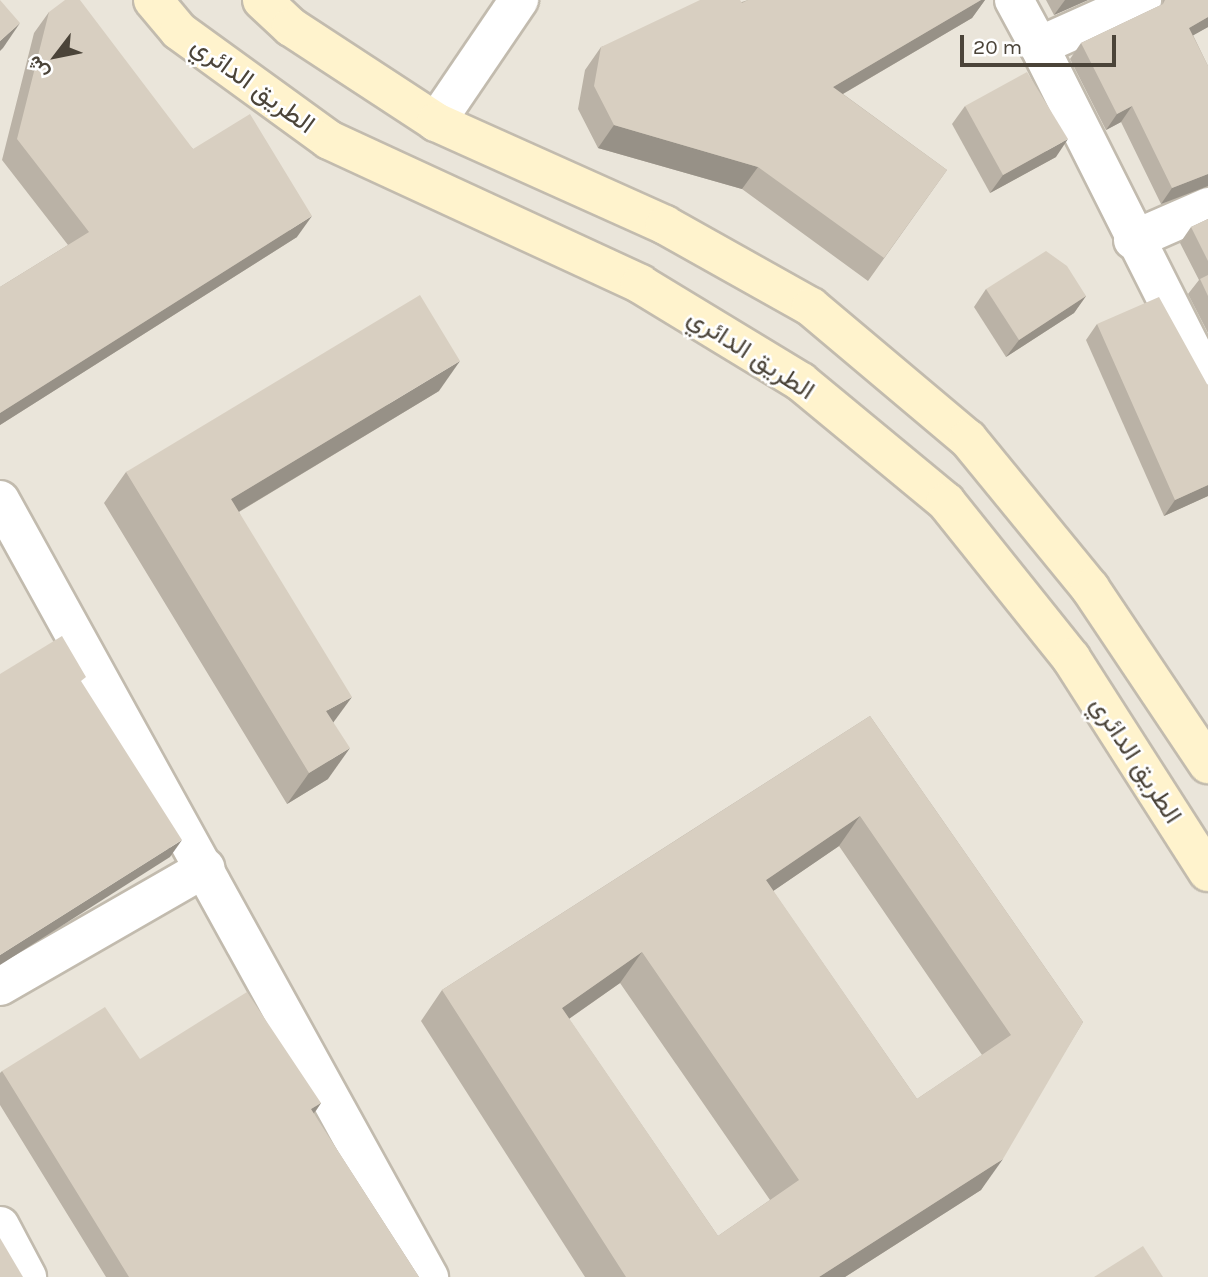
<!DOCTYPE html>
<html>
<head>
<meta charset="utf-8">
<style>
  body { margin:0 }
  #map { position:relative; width:1208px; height:1277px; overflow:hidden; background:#f6f3ec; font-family:Karla,Vazirmatn,sans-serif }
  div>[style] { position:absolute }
  .residential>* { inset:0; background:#eae5da }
  .roads { filter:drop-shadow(2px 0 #c2bbae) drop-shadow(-2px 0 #c2bbae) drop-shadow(0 2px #c2bbae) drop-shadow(0 -2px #c2bbae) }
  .street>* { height:38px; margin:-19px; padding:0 19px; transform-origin:19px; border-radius:19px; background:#fff }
  .secondary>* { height:38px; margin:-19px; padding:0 19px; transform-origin:19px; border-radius:19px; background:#fff3cd }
  .wall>* { inset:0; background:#bab2a6 }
  .shaded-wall>* { inset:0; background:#979187 }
  .building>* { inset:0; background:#d8cfc1 }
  span { translate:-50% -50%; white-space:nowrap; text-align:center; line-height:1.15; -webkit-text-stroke:5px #fff; paint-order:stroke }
  .street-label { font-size:26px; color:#4b4439 }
  .north { position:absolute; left:21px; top:21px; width:70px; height:70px; -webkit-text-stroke:5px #fff; paint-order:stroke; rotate:238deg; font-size:19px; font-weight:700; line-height:28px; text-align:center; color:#4b4439 }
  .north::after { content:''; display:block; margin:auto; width:24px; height:32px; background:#4b4439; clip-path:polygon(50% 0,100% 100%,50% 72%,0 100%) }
  .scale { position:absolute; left:960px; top:35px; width:156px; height:32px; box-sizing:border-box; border:4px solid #4b4439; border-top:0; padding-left:9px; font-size:21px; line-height:24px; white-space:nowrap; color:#4b4439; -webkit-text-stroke:5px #fff; paint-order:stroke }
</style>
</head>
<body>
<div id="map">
  <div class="residential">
    <div style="clip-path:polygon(0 0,1208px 0,1208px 1277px,0 1277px)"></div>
  </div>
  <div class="roads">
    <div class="street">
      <div style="left:1014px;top:0;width:52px;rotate:61.5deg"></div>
      <div style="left:1039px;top:46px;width:113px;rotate:-24.1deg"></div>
      <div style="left:1039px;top:46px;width:376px;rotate:63.3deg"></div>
      <div style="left:436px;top:122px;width:148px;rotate:-55.8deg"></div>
      <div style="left:1133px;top:240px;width:82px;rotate:-23.7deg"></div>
      <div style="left:0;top:500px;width:888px;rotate:61.1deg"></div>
      <div style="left:0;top:986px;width:237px;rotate:-29.9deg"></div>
      <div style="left:0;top:1226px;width:58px;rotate:62.1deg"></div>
    </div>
    <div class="secondary">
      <div style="left:153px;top:0;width:40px;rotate:50deg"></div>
      <div style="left:179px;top:31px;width:185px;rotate:36deg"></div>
      <div style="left:329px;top:140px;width:343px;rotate:24.8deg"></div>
      <div style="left:640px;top:284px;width:188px;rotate:31.3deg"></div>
      <div style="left:801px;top:382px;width:188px;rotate:39.6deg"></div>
      <div style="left:946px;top:502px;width:200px;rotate:51.3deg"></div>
      <div style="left:1071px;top:658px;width:254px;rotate:57.4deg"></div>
      <div style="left:262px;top:0;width:40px;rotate:43deg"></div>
      <div style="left:291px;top:27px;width:173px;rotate:33.2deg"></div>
      <div style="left:436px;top:122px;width:251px;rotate:24.2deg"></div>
      <div style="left:665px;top:225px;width:167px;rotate:29.3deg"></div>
      <div style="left:811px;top:307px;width:205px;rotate:40.1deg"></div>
      <div style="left:968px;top:439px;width:193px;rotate:50.7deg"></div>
      <div style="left:1090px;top:588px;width:212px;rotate:56.2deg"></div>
    </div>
  </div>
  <div class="wall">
    <div style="clip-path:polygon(748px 0,985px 0,972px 18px,843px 94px,947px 170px,868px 281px,742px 189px,598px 148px,578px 109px,585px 70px,601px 47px)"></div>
    <div style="clip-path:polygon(1046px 0,1088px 0,1054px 15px)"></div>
    <div style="clip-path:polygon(1163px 0,1208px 0,1208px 27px,1193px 35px,1208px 66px,1208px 186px,1161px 204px,1121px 122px,1106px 130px,1070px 59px,1081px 43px,1163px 4px)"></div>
    <div style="clip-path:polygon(49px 12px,193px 149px,297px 237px,0 425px,0 287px,68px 245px,2px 160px,34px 33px)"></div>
    <div style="clip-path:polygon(965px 106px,1056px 157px,990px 193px,952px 124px)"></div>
    <div style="clip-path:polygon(1208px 219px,1208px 333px,1188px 294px,1199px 280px,1180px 243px,1191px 227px)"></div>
    <div style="clip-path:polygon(986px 289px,1086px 296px,1074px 313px,1006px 357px,974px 307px)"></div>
    <div style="clip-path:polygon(1097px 324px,1208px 385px,1208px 496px,1164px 516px,1086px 340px)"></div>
    <div style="clip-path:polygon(439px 391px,239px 512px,333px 722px,328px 779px,287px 804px,104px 503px,126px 472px)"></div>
    <div style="clip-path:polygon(evenodd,870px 716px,1083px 1022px,981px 1190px,845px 1277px,585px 1277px,421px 1021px,442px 990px,870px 716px,839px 846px,982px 1055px,917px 1099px,773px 891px,839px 846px,870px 716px,620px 983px,770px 1200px,718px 1236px,569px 1019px,620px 983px)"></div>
    <div style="clip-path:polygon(140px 1059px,321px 1103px,314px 1114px,419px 1277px,106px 1277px,0 1105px,0 1073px,2px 1071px)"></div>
  </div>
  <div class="shaded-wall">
    <div style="clip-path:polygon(981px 0,985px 0,972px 18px,817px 109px,833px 87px)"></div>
    <div style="clip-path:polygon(1065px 0,1088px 0,1054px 15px)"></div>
    <div style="clip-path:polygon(1208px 17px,1208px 27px,1178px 44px,1189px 28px)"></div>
    <div style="clip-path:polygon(20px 23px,3px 48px,0 51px,0 41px)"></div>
    <div style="clip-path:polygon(1132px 106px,1121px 122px,1106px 130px,1117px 114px)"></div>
    <div style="clip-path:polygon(614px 125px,758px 167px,742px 189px,598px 148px)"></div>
    <div style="clip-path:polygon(1068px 139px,1056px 157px,990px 193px,1003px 175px)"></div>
    <div style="clip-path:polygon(1208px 174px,1208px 186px,1161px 204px,1172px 188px)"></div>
    <div style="clip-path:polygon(312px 216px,297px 237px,0 425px,0 413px)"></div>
    <div style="clip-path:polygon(1086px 296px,1074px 313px,1006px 357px,1019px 340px)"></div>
    <div style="clip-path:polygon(460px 361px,439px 391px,210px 529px,231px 499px)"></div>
    <div style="clip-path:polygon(1208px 485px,1208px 496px,1164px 516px,1175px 500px)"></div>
    <div style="clip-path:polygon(352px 697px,330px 727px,326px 711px)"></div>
    <div style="clip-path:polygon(350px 748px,328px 779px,287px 804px,309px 773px)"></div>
    <div style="clip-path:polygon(860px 816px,839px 846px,744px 911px,766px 880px)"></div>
    <div style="clip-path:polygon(182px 840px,170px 857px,0 965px,0 955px)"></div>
    <div style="clip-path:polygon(642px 952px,620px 983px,540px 1039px,562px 1008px)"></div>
    <div style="clip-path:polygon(321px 1103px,309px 1120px,311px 1109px)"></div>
    <div style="clip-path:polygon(1003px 1159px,981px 1190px,845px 1277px,819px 1277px)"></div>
  </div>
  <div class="building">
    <div style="clip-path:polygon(0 0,20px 23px,0 41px)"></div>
    <div style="clip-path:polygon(65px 0,80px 0,193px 149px,250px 114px,312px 216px,0 413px,0 287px,89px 232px,17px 139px,49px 12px)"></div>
    <div style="clip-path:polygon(700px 0,740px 0,742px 3px,748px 0,981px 0,833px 87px,947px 170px,884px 258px,758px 167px,614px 125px,594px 86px,601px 47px)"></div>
    <div style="clip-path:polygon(1165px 0,1208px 0,1208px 17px,1189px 28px,1208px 66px,1208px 174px,1172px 188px,1132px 106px,1117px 114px,1081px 43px,1163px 4px)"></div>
    <div style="clip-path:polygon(1027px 72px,1068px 139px,1003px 175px,965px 106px)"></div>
    <div style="clip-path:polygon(1208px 219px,1208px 261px,1191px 227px)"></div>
    <div style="clip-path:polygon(1046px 251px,1067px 266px,1086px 296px,1019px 340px,986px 289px)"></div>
    <div style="clip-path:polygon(1208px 275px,1208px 296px,1200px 279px)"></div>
    <div style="clip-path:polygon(420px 295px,460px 361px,231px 499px,352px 697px,326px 711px,350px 748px,309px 773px,126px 472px)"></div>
    <div style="clip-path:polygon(1159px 297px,1207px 384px,1208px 385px,1208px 485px,1175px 500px,1097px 324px)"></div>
    <div style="clip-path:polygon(62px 636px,86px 677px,81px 681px,182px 840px,0 955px,0 674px)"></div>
    <div style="clip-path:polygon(evenodd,870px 716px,1083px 1022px,1003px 1159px,819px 1277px,626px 1277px,442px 990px,870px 716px,860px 816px,1011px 1035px,917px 1099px,766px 880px,860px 816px,870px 716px,642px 952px,799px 1180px,718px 1236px,562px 1008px,642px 952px)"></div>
    <div style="clip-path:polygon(247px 992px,321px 1103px,311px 1109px,419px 1277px,129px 1277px,2px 1071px,105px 1007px,140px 1059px)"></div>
    <div style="clip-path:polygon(0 1238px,23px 1277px,0 1277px)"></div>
    <div style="clip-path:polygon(1143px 1246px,1163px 1277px,1094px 1277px)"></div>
  </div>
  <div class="street-label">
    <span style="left:253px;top:85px;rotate:36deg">الطريق الدائري</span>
    <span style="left:751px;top:354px;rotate:33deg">الطريق الدائري</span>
    <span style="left:1136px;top:760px;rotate:57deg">الطريق الدائري</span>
  </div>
  <div class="north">ش</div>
  <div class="scale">20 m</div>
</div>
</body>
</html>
